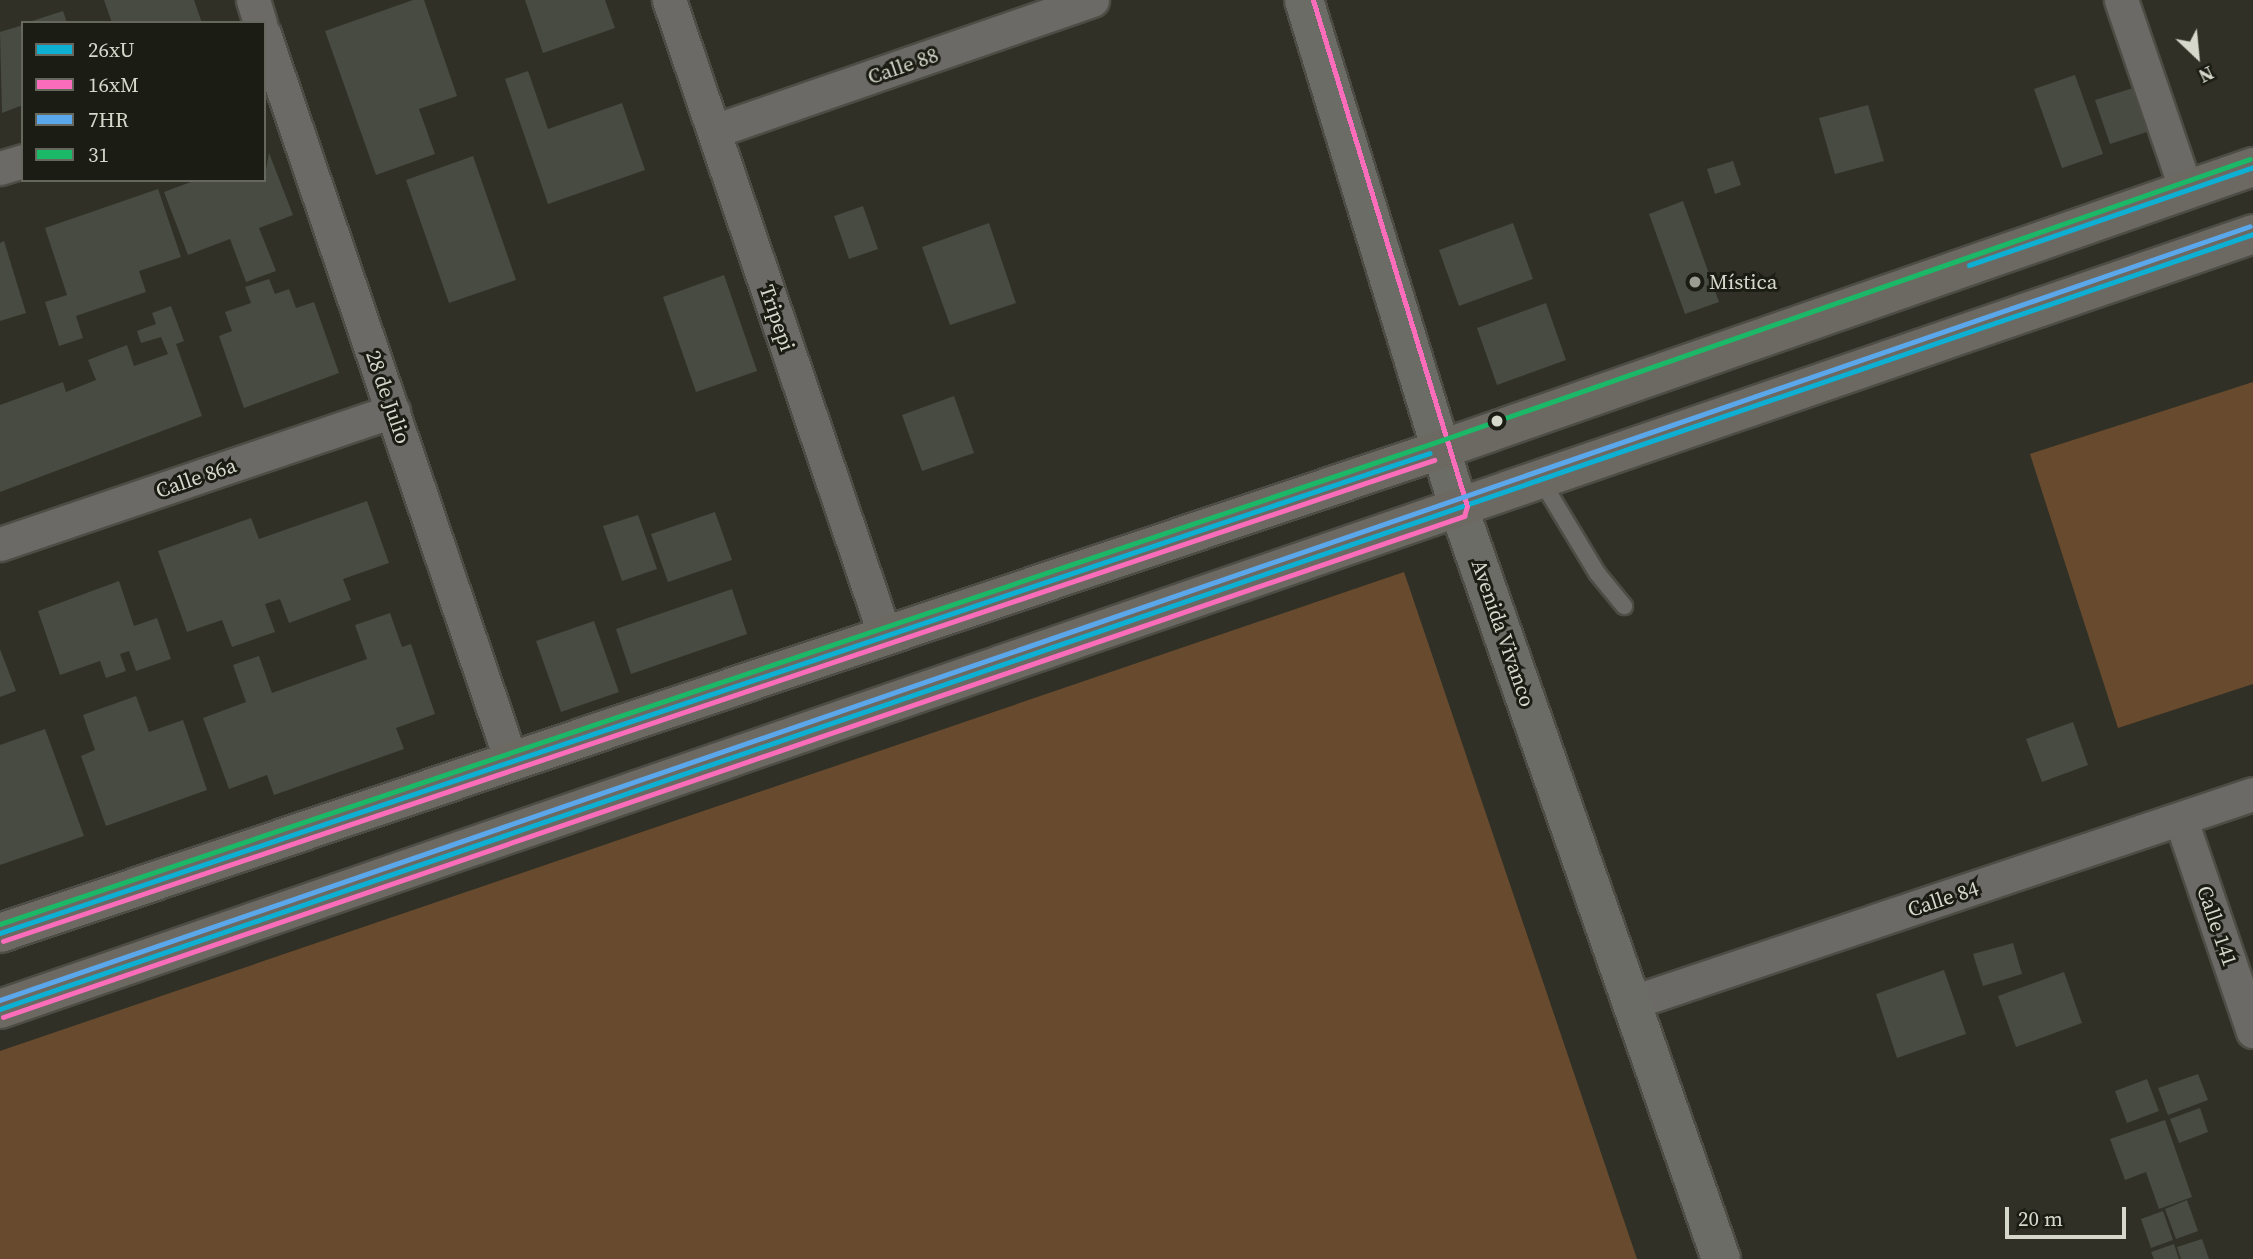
<!DOCTYPE html>
<html>
<head>
<meta charset="utf-8">
<style>
  body { margin:0 }
  #map { position:relative; width:2253px; height:1259px; overflow:hidden; background:#303026; font-family:"Source Serif 4",serif }
  div>[style] { position:absolute }
  .green>* { inset:0; background:#684b2e }
  .building>* { inset:0; background:#484b42 }
  .roads { filter:drop-shadow(2px 0 #4d4d45) drop-shadow(-2px 0 #4d4d45) drop-shadow(0 2px #4d4d45) drop-shadow(0 -2px #4d4d45) }
  .lane>* { height:16px; margin:-8px; padding:0 8px; transform-origin:8px; border-radius:8px; background:#6b6a66 }
  .street>* { height:33px; margin:-16.5px; padding:0 16.5px; transform-origin:16.5px; border-radius:16.5px; background:#6b6a66 }
  .secondary>* { height:38px; margin:-19px; padding:0 19px; transform-origin:19px; border-radius:19px; background:#6c6c66 }
  .primary>* { height:38px; margin:-19px; padding:0 19px; transform-origin:19px; border-radius:19px; background:#6c6962 }
  .bus-1>* { height:5px; margin:-2.5px; padding:0 2.5px; transform-origin:2.5px; border-radius:2.5px; background:#0dafd3 }
  .bus-2>* { height:5px; margin:-2.5px; padding:0 2.5px; transform-origin:2.5px; border-radius:2.5px; background:#fb6dba }
  .bus-3>* { height:5px; margin:-2.5px; padding:0 2.5px; transform-origin:2.5px; border-radius:2.5px; background:#5aa8eb }
  .bus-4>* { height:5px; margin:-2.5px; padding:0 2.5px; transform-origin:2.5px; border-radius:2.5px; background:#1ab867 }
  .dots>* { width:19px; height:19px; translate:-50% -50%; box-sizing:border-box; border:4px solid #1b1c13; border-radius:50% }
  span { translate:-50% -50%; white-space:nowrap; text-align:center; line-height:1.15; -webkit-text-stroke:6px #1b1c13; paint-order:stroke }
  .street-label { font-size:21px; color:#d6d8cc }
  .poi-label { font-size:21px; color:#d6d8cc }
  .left { translate:0 -50%; text-align:left }
  .legend { position:absolute; left:21px; top:21px; width:245px; height:161px; box-sizing:border-box; background:#1b1c13; border:2px solid #66675d; margin:0; padding:9px 12px; list-style:none; font-size:21px; color:#d6d8cc }
  .legend li { display:flex; align-items:center; gap:14px; height:35px }
  .legend b { width:35px; border:2px solid #66675d }
  .north { position:absolute; left:2162px; top:21px; width:70px; height:70px; -webkit-text-stroke:5px #1b1c13; paint-order:stroke; rotate:154deg; font-size:19px; font-weight:700; line-height:28px; text-align:center; color:#d6d8cc }
  .north::after { content:''; display:block; margin:auto; width:24px; height:32px; background:#d6d8cc; clip-path:polygon(50% 0,100% 100%,50% 72%,0 100%) }
  .scale { position:absolute; left:2005px; top:1207px; width:121px; height:32px; box-sizing:border-box; border:4px solid #d6d8cc; border-top:0; padding-left:9px; font-size:21px; line-height:24px; white-space:nowrap; color:#d6d8cc; -webkit-text-stroke:5px #1b1c13; paint-order:stroke }
</style>
</head>
<body>
<div id="map">
  <div class="green">
    <div style="clip-path:polygon(2253px 382px,2253px 684px,2118px 728px,2030px 454px)"></div>
    <div style="clip-path:polygon(1404px 572px,1637px 1259px,0 1259px,0 1051px)"></div>
  </div>
  <div class="building">
    <div style="clip-path:polygon(104px 0,194px 0,202px 23px,112px 23px)"></div>
    <div style="clip-path:polygon(413px 0,424px 0,457px 96px,419px 109px,435px 154px,376px 175px,325px 31px)"></div>
    <div style="clip-path:polygon(525px 0,605px 0,615px 28px,543px 53px)"></div>
    <div style="clip-path:polygon(63px 11px,67px 23px,30px 23px,29px 22px)"></div>
    <div style="clip-path:polygon(23px 25px,23px 105px,2px 113px,0 32px)"></div>
    <div style="clip-path:polygon(528px 71px,548px 129px,622px 103px,645px 170px,548px 204px,505px 79px)"></div>
    <div style="clip-path:polygon(2075px 75px,2103px 154px,2062px 168px,2034px 89px)"></div>
    <div style="clip-path:polygon(2133px 88px,2147px 132px,2110px 144px,2095px 100px)"></div>
    <div style="clip-path:polygon(1868px 105px,1884px 161px,1835px 174px,1819px 118px)"></div>
    <div style="clip-path:polygon(269px 153px,293px 215px,259px 228px,276px 271px,246px 282px,230px 239px,188px 255px,164px 192px,196px 180px,264px 180px)"></div>
    <div style="clip-path:polygon(473px 156px,516px 280px,449px 303px,406px 180px)"></div>
    <div style="clip-path:polygon(1733px 161px,1741px 185px,1715px 194px,1707px 169px)"></div>
    <div style="clip-path:polygon(158px 189px,181px 257px,139px 271px,146px 292px,76px 316px,83px 338px,59px 346px,45px 302px,67px 295px,45px 228px)"></div>
    <div style="clip-path:polygon(1683px 201px,1719px 302px,1685px 314px,1649px 214px)"></div>
    <div style="clip-path:polygon(863px 206px,878px 249px,849px 259px,834px 216px)"></div>
    <div style="clip-path:polygon(989px 223px,1016px 303px,950px 325px,922px 247px)"></div>
    <div style="clip-path:polygon(1513px 223px,1533px 279px,1459px 306px,1439px 250px)"></div>
    <div style="clip-path:polygon(4px 241px,26px 313px,0 321px,0 243px)"></div>
    <div style="clip-path:polygon(724px 275px,757px 371px,696px 392px,663px 297px)"></div>
    <div style="clip-path:polygon(269px 279px,275px 294px,289px 289px,296px 308px,314px 302px,339px 373px,244px 408px,219px 336px,232px 331px,225px 312px,251px 303px,245px 287px)"></div>
    <div style="clip-path:polygon(1546px 303px,1566px 360px,1497px 385px,1477px 328px)"></div>
    <div style="clip-path:polygon(171px 306px,184px 341px,176px 344px,202px 416px,0 492px,0 405px,63px 382px,66px 392px,96px 380px,88px 360px,127px 345px,134px 366px,168px 354px,161px 337px,141px 343px,137px 331px,156px 324px,152px 313px)"></div>
    <div style="clip-path:polygon(954px 396px,974px 453px,922px 471px,902px 415px)"></div>
    <div style="clip-path:polygon(367px 501px,389px 563px,343px 579px,351px 600px,289px 623px,280px 599px,265px 604px,275px 632px,232px 647px,222px 620px,187px 632px,158px 551px,251px 518px,259px 539px)"></div>
    <div style="clip-path:polygon(715px 512px,732px 560px,668px 582px,651px 534px)"></div>
    <div style="clip-path:polygon(638px 515px,657px 569px,622px 581px,603px 526px)"></div>
    <div style="clip-path:polygon(119px 581px,134px 626px,157px 618px,171px 659px,136px 671px,129px 651px,120px 654px,126px 671px,106px 678px,100px 661px,60px 675px,38px 611px)"></div>
    <div style="clip-path:polygon(732px 589px,747px 634px,631px 674px,616px 629px)"></div>
    <div style="clip-path:polygon(390px 613px,402px 647px,411px 644px,435px 714px,396px 728px,404px 749px,274px 795px,267px 775px,229px 789px,203px 718px,246px 702px,233px 665px,259px 656px,272px 693px,367px 659px,355px 625px)"></div>
    <div style="clip-path:polygon(594px 621px,619px 692px,561px 712px,536px 641px)"></div>
    <div style="clip-path:polygon(0 649px,16px 691px,0 697px)"></div>
    <div style="clip-path:polygon(136px 696px,149px 732px,183px 720px,207px 790px,106px 826px,81px 756px,95px 750px,83px 715px)"></div>
    <div style="clip-path:polygon(2073px 722px,2088px 765px,2042px 782px,2026px 739px)"></div>
    <div style="clip-path:polygon(45px 729px,84px 836px,0 865px,0 745px)"></div>
    <div style="clip-path:polygon(2013px 943px,2022px 974px,1983px 986px,1973px 954px)"></div>
    <div style="clip-path:polygon(1944px 970px,1966px 1034px,1897px 1058px,1876px 994px)"></div>
    <div style="clip-path:polygon(2064px 972px,2082px 1023px,2016px 1047px,1998px 996px)"></div>
    <div style="clip-path:polygon(2198px 1074px,2208px 1100px,2168px 1115px,2158px 1088px)"></div>
    <div style="clip-path:polygon(2147px 1079px,2159px 1111px,2127px 1123px,2115px 1091px)"></div>
    <div style="clip-path:polygon(2200px 1108px,2208px 1132px,2179px 1143px,2170px 1119px)"></div>
    <div style="clip-path:polygon(2165px 1120px,2192px 1197px,2159px 1209px,2146px 1172px,2125px 1180px,2110px 1139px)"></div>
    <div style="clip-path:polygon(2187px 1200px,2198px 1231px,2176px 1239px,2165px 1209px)"></div>
    <div style="clip-path:polygon(2163px 1211px,2173px 1240px,2151px 1248px,2141px 1219px)"></div>
    <div style="clip-path:polygon(2202px 1239px,2209px 1259px,2181px 1259px,2177px 1247px)"></div>
    <div style="clip-path:polygon(2174px 1244px,2179px 1259px,2154px 1259px,2151px 1252px)"></div>
  </div>
  <div class="roads">
    <div class="lane">
      <div style="left:1541px;top:480px;width:109px;rotate:58.9deg"></div>
      <div style="left:1597px;top:573px;width:43px;rotate:50.7deg"></div>
    </div>
    <div class="street">
      <div style="left:253px;top:0;width:24px;rotate:73deg"></div>
      <div style="left:669px;top:0;width:672px;rotate:71.24deg"></div>
      <div style="left:2121px;top:0;width:201px;rotate:71.1deg"></div>
      <div style="left:264px;top:34px;width:768px;rotate:71.23deg"></div>
      <div style="left:714px;top:131px;width:400px;rotate:-19.1deg"></div>
      <div style="left:0;top:168px;width:24px;rotate:-17deg"></div>
      <div style="left:0;top:544px;width:415px;rotate:-18.7deg"></div>
      <div style="left:2181px;top:820px;width:223px;rotate:71.2deg"></div>
      <div style="left:1633px;top:1002px;width:654px;rotate:-18.55deg"></div>
    </div>
    <div class="secondary">
      <div style="left:1304px;top:0;width:532px;rotate:73.06deg"></div>
      <div style="left:1459px;top:509px;width:794px;rotate:70.74deg"></div>
    </div>
    <div class="primary">
      <div style="left:0;top:933px;width:1524px;rotate:-18.55deg"></div>
      <div style="left:1445px;top:448px;width:855px;rotate:-19.18deg"></div>
      <div style="left:0;top:1009px;width:2383px;rotate:-18.98deg"></div>
    </div>
  </div>
  <div class="bus-1">
    <div style="left:1969px;top:265px;width:300px;rotate:-19deg"></div>
    <div style="left:0;top:933px;width:1508px;rotate:-18.56deg"></div>
    <div style="left:0;top:1009px;width:2383px;rotate:-18.98deg"></div>
  </div>
  <div class="bus-2">
    <div style="left:3px;top:941px;width:1510px;rotate:-18.58deg"></div>
    <div style="left:3px;top:1017px;width:1545px;rotate:-18.93deg"></div>
    <div style="left:1464px;top:516px;width:10px;rotate:-73deg"></div>
    <div style="left:1467px;top:506px;width:529px;rotate:-106.93deg"></div>
  </div>
  <div class="bus-3">
    <div style="left:0;top:1000px;width:2379px;rotate:-18.98deg"></div>
  </div>
  <div class="bus-4">
    <div style="left:0;top:924px;width:1521px;rotate:-18.55deg"></div>
    <div style="left:1442px;top:440px;width:855px;rotate:-19.18deg"></div>
  </div>
  <div class="dots">
    <div style="left:1695px;top:282px;background:#9c9d92"></div>
    <div style="left:1497px;top:421px;background:#d6d8cc"></div>
  </div>
  <div class="street-label">
    <span style="left:903px;top:66px;rotate:-19deg">Calle 88</span>
    <span style="left:777px;top:318px;rotate:71deg">Tripepi</span>
    <span style="left:388px;top:397px;rotate:71deg">28 de Julio</span>
    <span style="left:196px;top:478px;rotate:-19deg">Calle 86a</span>
    <span style="left:1503px;top:633px;rotate:71deg">Avenida Vivanco</span>
    <span style="left:1943px;top:899px;rotate:-18deg">Calle 84</span>
    <span style="left:2217px;top:926px;rotate:71deg">Calle 141</span>
  </div>
  <div class="poi-label">
    <span class="left" style="left:1709px;top:282px">Mística</span>
  </div>
  <ul class="legend">
  <li><b style="height:9px;background:#0dafd3"></b>26xU</li>
  <li><b style="height:9px;background:#fb6dba"></b>16xM</li>
  <li><b style="height:9px;background:#5aa8eb"></b>7HR</li>
  <li><b style="height:9px;background:#1ab867"></b>31</li>
  </ul>
  <div class="north">N</div>
  <div class="scale">20 m</div>
</div>
</body>
</html>
